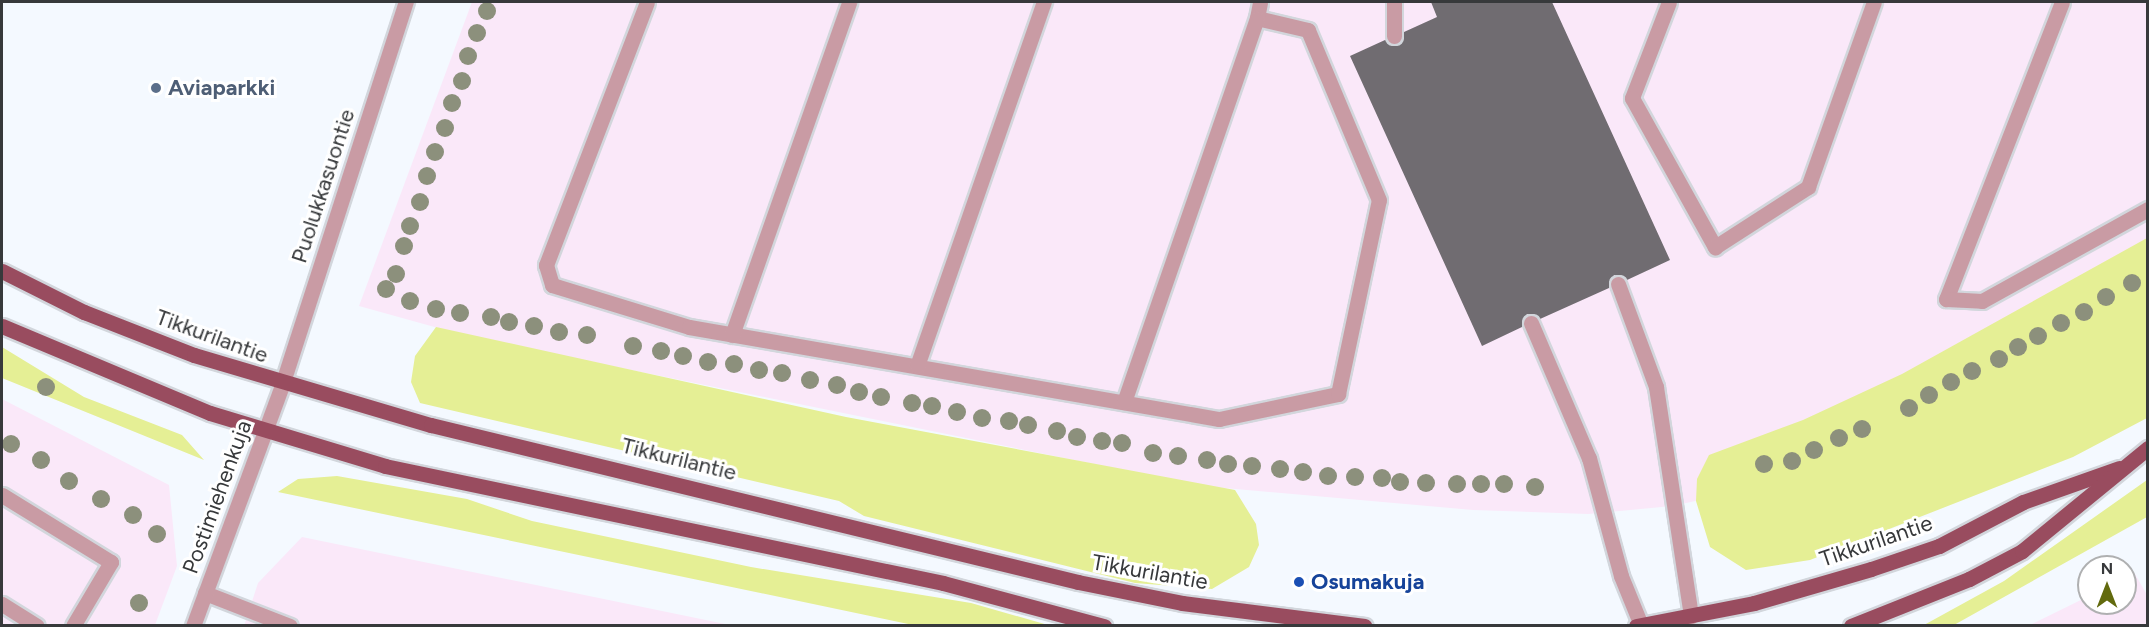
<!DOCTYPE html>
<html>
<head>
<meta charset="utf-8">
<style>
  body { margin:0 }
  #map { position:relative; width:2149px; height:627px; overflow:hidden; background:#f4f9ff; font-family:Figtree,sans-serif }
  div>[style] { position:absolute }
  .industrial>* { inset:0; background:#fae8f9 }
  .green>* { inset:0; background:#e5ef95 }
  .building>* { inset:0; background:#706c71 }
  .roads { filter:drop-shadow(2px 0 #d2d6dc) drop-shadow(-2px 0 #d2d6dc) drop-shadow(0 2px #d2d6dc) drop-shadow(0 -2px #d2d6dc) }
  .lane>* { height:15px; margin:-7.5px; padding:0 7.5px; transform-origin:7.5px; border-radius:7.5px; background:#c99ba4 }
  .street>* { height:15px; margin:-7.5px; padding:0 7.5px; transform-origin:7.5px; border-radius:7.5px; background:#c99ba4 }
  .primary>* { height:15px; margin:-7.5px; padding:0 7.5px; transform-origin:7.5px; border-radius:7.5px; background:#994c5f }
  .trees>* { width:18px; height:18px; margin:-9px; border-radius:50%; background:#8c907c }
  .dots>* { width:16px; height:16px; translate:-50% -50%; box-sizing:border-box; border:3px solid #fff; border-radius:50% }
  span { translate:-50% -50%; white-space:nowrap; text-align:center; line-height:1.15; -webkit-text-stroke:6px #fff; paint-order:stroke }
  .service-label { font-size:22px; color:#4e5e75; font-weight:700 }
  .left { translate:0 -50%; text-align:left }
  .street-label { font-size:22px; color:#37393b }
  .transit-label { font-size:22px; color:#164399; font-weight:700 }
  .frame { position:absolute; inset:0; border:3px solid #37393b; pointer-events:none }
  .north { position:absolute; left:2077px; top:555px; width:60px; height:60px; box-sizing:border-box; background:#fff; border:2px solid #afb0b1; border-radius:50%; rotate:0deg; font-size:16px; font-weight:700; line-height:24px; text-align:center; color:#37393b }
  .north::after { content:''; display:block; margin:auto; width:21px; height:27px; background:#626a0e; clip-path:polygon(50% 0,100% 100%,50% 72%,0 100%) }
</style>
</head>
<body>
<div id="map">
  <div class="industrial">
    <div style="clip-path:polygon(472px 2px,2147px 2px,2147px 298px,1756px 488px,1672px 506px,1588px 514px,1473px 510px,1202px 486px,474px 338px,359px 306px)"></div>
    <div style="clip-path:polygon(2px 399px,169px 485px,177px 566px,155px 625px,2px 625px)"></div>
    <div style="clip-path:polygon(302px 537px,730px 625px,244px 626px,258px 583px)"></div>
    <div style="clip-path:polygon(2135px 574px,2147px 595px,2147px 625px,2028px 626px,2089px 596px,2089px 603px,2125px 603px,2125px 579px)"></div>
  </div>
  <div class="green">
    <div style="clip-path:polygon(2147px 238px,2147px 418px,2073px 457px,1810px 560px,1746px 570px,1710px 547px,1696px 501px,1697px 479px,1709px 455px,1803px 420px,1902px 374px)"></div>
    <div style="clip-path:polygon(436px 327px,846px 417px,1235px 490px,1256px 524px,1259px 545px,1249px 567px,1212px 589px,1135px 583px,864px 516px,839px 501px,420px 403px,411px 382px,415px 356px)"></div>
    <div style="clip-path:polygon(2px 347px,84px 397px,182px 435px,204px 460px,2px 378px)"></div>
    <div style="clip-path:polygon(337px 476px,467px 499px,532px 521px,751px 567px,971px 603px,1048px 625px,913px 625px,278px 492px,298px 479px)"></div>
    <div style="clip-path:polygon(2147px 480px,2147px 517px,1954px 625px,1924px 625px,2004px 581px)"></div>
  </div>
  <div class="building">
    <div style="clip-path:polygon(1431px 2px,1552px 2px,1670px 260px,1627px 280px,1614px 275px,1609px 288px,1540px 319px,1527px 314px,1522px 327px,1482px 346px,1350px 56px,1385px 40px,1399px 44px,1404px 32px,1437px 17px)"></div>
  </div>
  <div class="roads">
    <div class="lane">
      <div style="left:647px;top:2px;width:282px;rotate:111deg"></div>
      <div style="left:546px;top:265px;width:21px;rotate:73deg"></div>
      <div style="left:552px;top:285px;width:143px;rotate:17deg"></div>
      <div style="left:689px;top:327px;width:538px;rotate:9.85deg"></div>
      <div style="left:1219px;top:419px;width:122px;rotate:-11.9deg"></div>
      <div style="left:1338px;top:394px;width:198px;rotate:-78.1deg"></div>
      <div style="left:1379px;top:200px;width:184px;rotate:-112.7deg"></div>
      <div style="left:1308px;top:30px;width:52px;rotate:-166.8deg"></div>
      <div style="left:1257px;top:18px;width:16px;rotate:-79deg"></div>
      <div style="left:1394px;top:2px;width:34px;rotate:90deg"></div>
      <div style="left:1669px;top:2px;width:103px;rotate:111.1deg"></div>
      <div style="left:1632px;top:98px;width:171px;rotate:60.9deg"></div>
      <div style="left:1715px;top:247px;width:111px;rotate:-32.8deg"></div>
      <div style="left:1808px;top:187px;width:196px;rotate:-70.4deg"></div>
      <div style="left:2062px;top:2px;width:319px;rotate:111.3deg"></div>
      <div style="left:1946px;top:299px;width:36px;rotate:3deg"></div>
      <div style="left:1982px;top:301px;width:190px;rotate:-29deg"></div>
      <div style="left:1618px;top:284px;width:110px;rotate:69.7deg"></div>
      <div style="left:1656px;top:387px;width:232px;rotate:81.3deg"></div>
      <div style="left:1531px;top:323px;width:147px;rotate:66.8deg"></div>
      <div style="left:1589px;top:458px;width:122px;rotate:74.8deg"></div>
      <div style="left:1621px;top:576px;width:53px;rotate:67.8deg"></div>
      <div style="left:732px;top:335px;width:353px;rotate:-70.6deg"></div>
      <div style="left:917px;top:366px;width:386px;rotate:-70.8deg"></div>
      <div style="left:1124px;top:402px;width:406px;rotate:-70.9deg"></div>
      <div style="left:2px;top:495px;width:128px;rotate:31.6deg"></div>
      <div style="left:111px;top:562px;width:74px;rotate:120.7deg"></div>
      <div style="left:205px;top:593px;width:91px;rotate:21.2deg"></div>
      <div style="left:2px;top:604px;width:41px;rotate:32.2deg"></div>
    </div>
    <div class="street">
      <div style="left:193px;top:626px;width:257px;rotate:-69.7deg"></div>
      <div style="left:282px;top:385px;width:403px;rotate:-72.1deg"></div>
    </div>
    <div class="primary">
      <div style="left:2px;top:271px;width:92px;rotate:26.6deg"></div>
      <div style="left:84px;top:312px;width:118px;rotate:21.4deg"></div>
      <div style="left:194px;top:355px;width:247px;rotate:16.5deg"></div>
      <div style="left:431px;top:425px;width:666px;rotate:13.64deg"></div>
      <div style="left:1078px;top:582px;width:106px;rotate:11.4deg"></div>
      <div style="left:1182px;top:603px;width:184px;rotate:7.2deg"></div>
      <div style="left:2px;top:326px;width:225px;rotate:22.7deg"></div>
      <div style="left:210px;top:413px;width:183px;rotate:16.8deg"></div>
      <div style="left:385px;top:466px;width:570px;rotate:11.84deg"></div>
      <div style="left:943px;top:583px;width:167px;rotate:15deg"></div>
      <div style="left:1636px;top:626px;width:120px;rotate:-11deg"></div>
      <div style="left:1754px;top:603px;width:122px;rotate:-16.2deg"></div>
      <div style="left:1871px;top:569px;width:72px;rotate:-18.7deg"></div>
      <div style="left:1939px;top:546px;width:95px;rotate:-27.6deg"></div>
      <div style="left:2023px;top:502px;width:102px;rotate:-19.5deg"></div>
      <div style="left:1851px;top:626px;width:127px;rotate:-21.7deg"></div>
      <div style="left:1969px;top:579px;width:60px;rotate:-27.8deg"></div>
      <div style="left:2022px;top:551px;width:163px;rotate:-39.3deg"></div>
    </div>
  </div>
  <div class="trees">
    <div style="left:487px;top:11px"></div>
    <div style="left:477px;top:33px"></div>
    <div style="left:468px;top:56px"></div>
    <div style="left:462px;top:81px"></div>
    <div style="left:452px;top:103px"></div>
    <div style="left:445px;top:128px"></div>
    <div style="left:435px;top:152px"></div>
    <div style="left:427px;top:176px"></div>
    <div style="left:420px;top:202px"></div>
    <div style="left:410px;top:226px"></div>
    <div style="left:404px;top:246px"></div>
    <div style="left:396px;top:274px"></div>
    <div style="left:2132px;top:283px"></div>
    <div style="left:386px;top:289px"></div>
    <div style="left:2106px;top:297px"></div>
    <div style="left:410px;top:301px"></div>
    <div style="left:436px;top:309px"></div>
    <div style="left:2084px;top:312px"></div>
    <div style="left:460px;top:313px"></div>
    <div style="left:491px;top:317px"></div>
    <div style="left:509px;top:322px"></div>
    <div style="left:2061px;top:323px"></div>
    <div style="left:534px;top:326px"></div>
    <div style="left:559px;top:332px"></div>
    <div style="left:587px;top:335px"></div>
    <div style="left:2038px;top:336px"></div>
    <div style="left:633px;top:346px"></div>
    <div style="left:2018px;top:347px"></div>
    <div style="left:661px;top:351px"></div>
    <div style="left:683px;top:356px"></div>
    <div style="left:1999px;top:359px"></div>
    <div style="left:708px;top:362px"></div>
    <div style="left:734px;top:364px"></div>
    <div style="left:759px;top:370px"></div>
    <div style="left:1972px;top:371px"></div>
    <div style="left:782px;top:373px"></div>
    <div style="left:810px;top:380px"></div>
    <div style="left:1951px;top:382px"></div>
    <div style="left:837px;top:385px"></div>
    <div style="left:46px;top:387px"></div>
    <div style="left:859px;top:392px"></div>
    <div style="left:1929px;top:395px"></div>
    <div style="left:881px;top:397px"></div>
    <div style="left:912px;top:403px"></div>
    <div style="left:932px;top:406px"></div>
    <div style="left:1909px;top:408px"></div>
    <div style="left:957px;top:412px"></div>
    <div style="left:982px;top:418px"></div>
    <div style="left:1009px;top:421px"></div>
    <div style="left:1028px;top:425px"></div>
    <div style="left:1862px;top:429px"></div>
    <div style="left:1057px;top:431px"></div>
    <div style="left:1077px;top:437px"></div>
    <div style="left:1839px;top:438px"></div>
    <div style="left:1102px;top:441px"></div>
    <div style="left:1122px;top:443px"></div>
    <div style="left:11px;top:444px"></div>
    <div style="left:1814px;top:450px"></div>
    <div style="left:1153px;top:453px"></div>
    <div style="left:1178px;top:456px"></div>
    <div style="left:41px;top:460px"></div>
    <div style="left:1207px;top:460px"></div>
    <div style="left:1792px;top:461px"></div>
    <div style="left:1228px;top:464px"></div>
    <div style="left:1764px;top:464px"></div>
    <div style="left:1252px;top:466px"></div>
    <div style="left:1280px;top:469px"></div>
    <div style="left:1303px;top:472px"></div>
    <div style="left:1328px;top:476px"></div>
    <div style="left:1355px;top:477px"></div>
    <div style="left:1382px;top:478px"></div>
    <div style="left:69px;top:481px"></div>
    <div style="left:1400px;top:482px"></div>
    <div style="left:1426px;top:483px"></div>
    <div style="left:1457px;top:484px"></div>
    <div style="left:1481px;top:484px"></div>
    <div style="left:1504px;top:484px"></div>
    <div style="left:1535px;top:487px"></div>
    <div style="left:101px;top:499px"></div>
    <div style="left:133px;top:515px"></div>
    <div style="left:157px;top:534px"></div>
    <div style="left:139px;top:603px"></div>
  </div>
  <div class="dots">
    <div style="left:156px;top:88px;background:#5c6f8a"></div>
    <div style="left:1299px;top:582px;background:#1a4fb4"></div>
  </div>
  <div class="service-label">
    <span class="left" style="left:168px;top:88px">Aviaparkki</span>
  </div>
  <div class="street-label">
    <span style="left:323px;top:186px;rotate:-72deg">Puolukkasuontie</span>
    <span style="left:212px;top:336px;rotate:20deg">Tikkurilantie</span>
    <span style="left:679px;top:459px;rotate:14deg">Tikkurilantie</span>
    <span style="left:217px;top:497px;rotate:-70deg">Postimiehenkuja</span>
    <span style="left:1876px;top:541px;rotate:-19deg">Tikkurilantie</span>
    <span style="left:1150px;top:572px;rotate:10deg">Tikkurilantie</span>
  </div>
  <div class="transit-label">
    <span class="left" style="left:1311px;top:582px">Osumakuja</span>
  </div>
  <div class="frame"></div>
  <div class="north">N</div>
</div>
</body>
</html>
